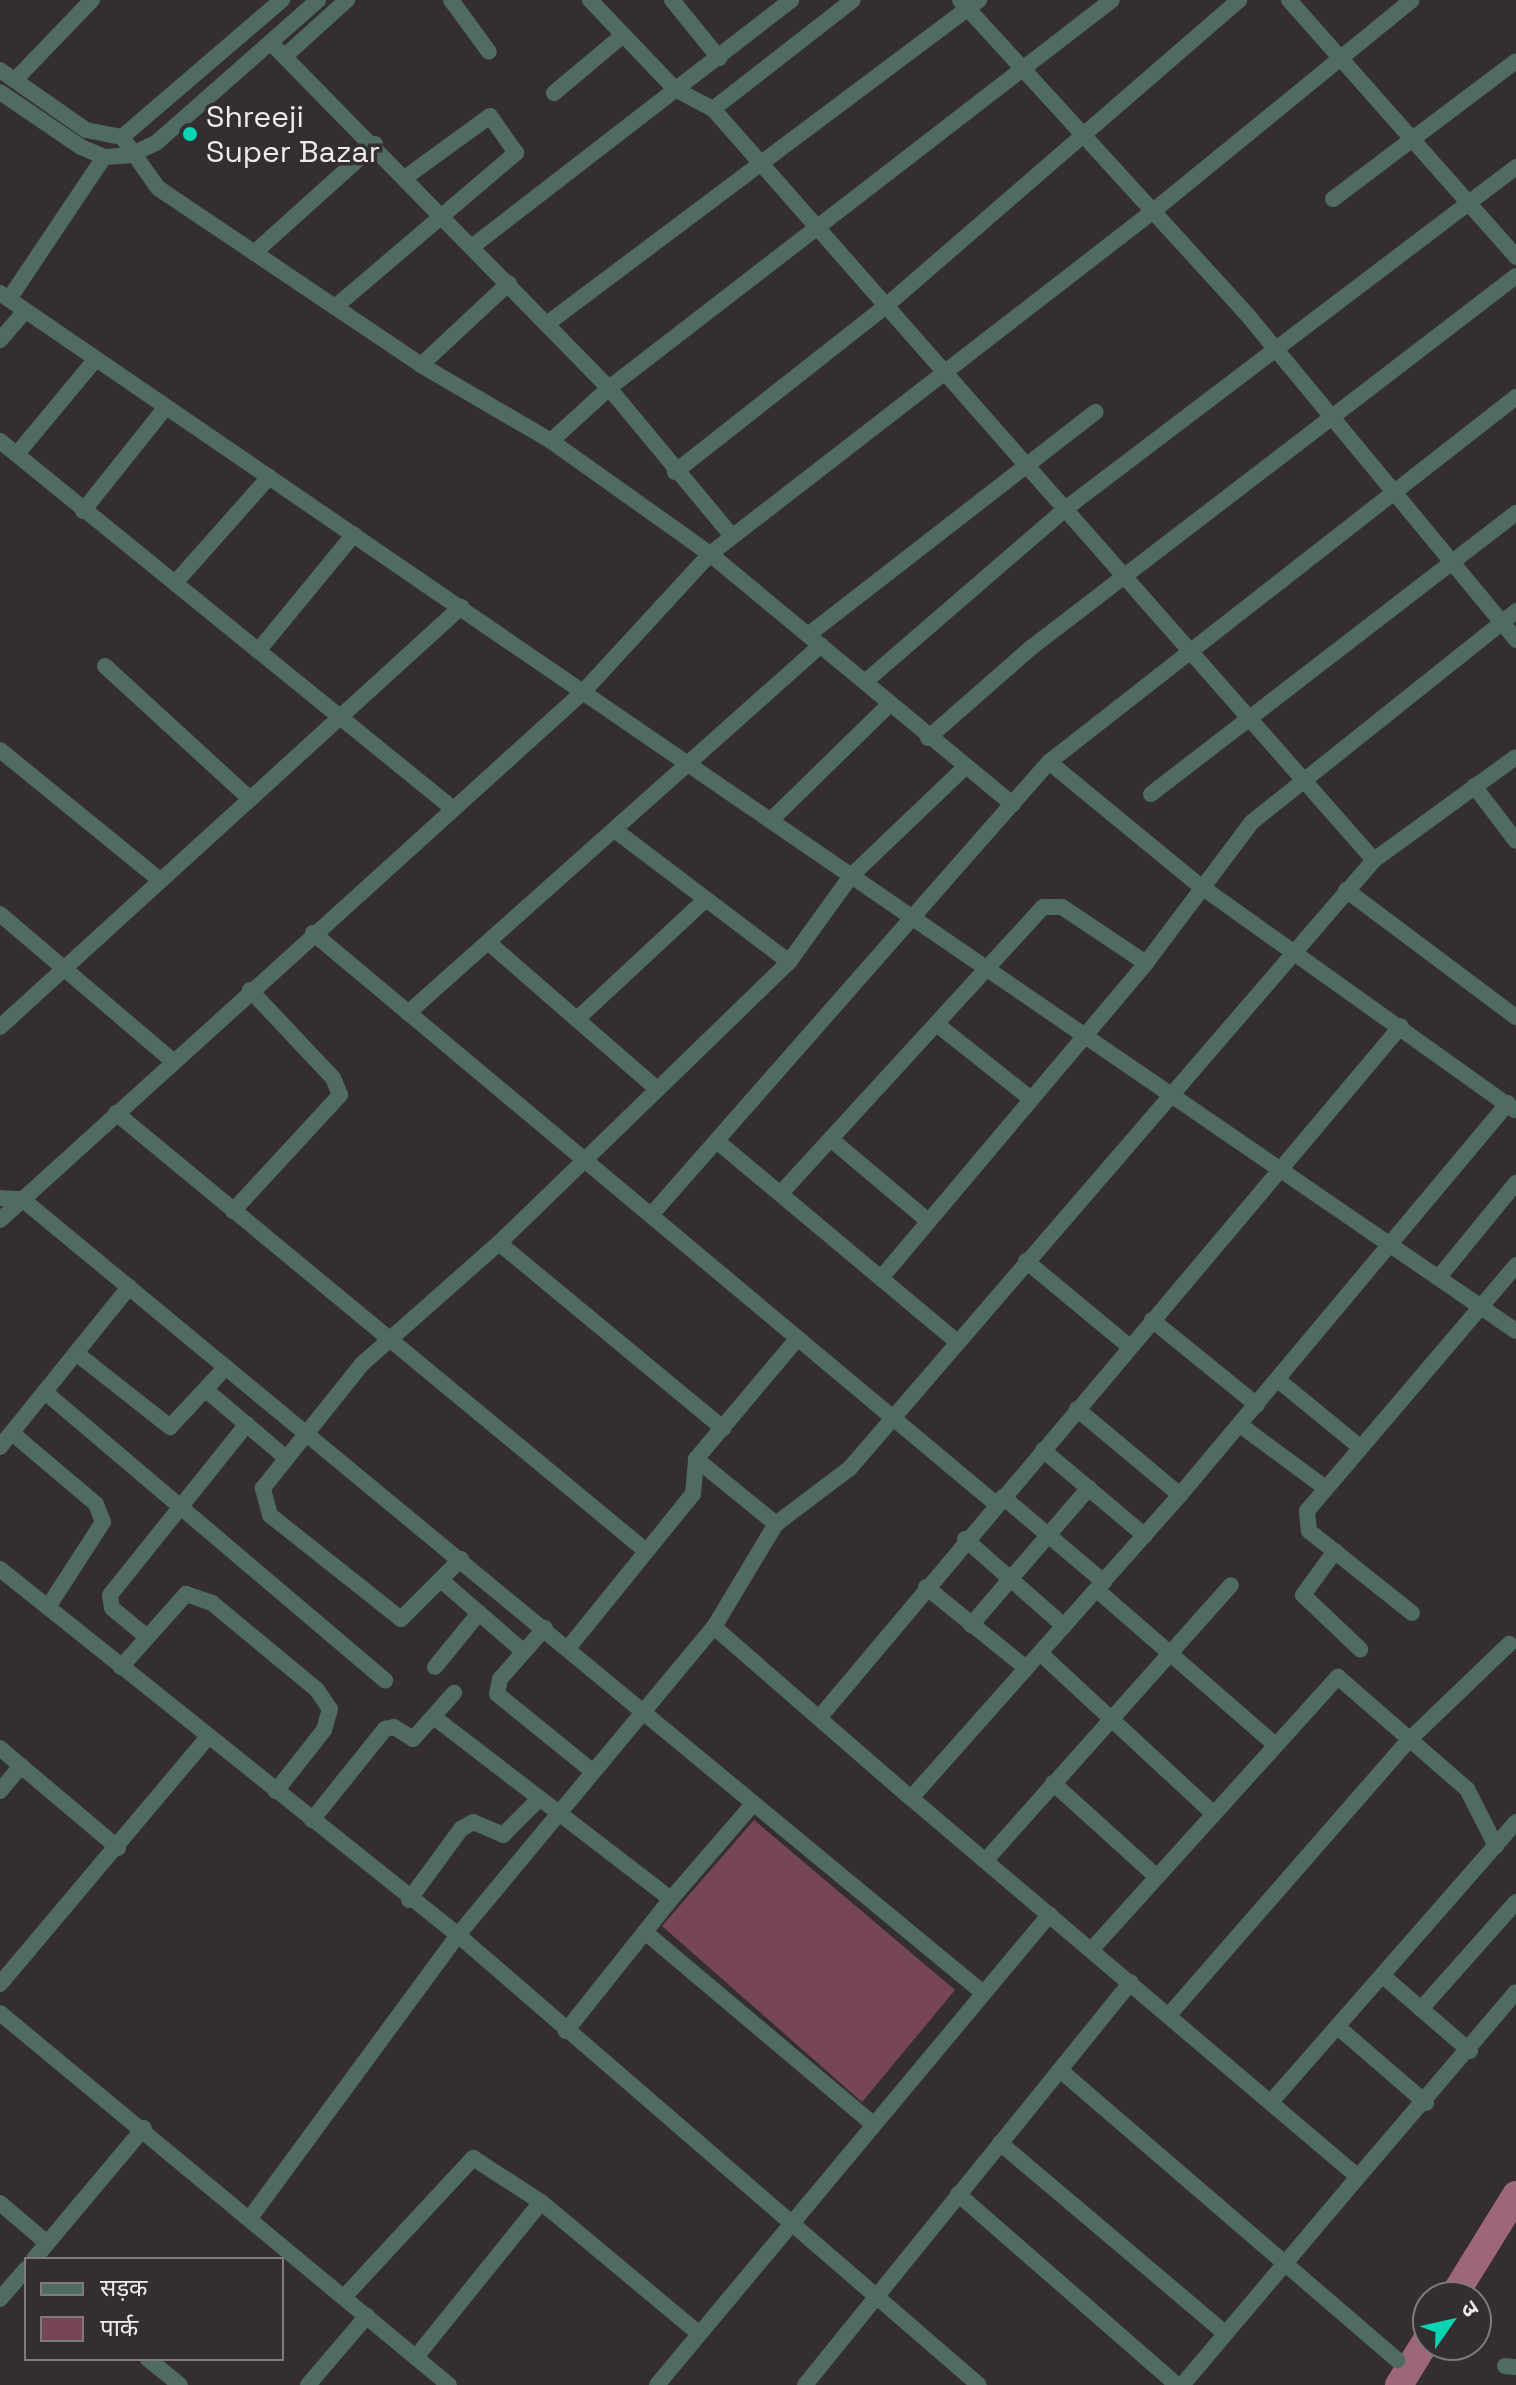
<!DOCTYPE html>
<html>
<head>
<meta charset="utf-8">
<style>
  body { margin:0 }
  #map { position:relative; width:1516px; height:2385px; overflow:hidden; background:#342e30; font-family:"Space Grotesk","Noto Sans Devanagari",sans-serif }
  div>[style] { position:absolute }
  .green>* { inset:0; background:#764657 }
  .river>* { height:28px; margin:-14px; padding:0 14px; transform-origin:14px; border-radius:14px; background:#9d6679 }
  .minor>* { height:16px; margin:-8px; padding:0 8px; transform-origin:8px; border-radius:8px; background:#4f6b64 }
  .dots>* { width:22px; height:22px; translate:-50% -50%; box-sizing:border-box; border:4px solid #342e30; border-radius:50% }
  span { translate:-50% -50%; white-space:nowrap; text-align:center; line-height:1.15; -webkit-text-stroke:7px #342e30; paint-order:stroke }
  .poi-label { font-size:30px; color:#efebec }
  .left { translate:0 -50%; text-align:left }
  .legend { position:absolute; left:24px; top:2257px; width:260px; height:104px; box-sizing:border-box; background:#342e30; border:2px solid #7f7a7b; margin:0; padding:10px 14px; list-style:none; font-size:24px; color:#efebec }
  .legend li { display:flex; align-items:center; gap:16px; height:40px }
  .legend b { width:40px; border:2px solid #7f7a7b }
  .north { position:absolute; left:1412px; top:2281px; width:80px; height:80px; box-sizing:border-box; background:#342e30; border:2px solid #7f7a7b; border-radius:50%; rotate:56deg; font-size:22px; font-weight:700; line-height:32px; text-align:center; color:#efebec }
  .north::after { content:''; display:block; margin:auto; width:28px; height:36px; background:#09d5b5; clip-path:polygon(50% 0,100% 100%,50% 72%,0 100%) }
</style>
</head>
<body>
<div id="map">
  <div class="green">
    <div style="clip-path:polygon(754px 1820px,955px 1990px,862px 2102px,662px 1926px)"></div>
  </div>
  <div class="river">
    <div style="left:1453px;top:2297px;width:120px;rotate:-58.3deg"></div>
    <div style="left:1399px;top:2385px;width:55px;rotate:-58.3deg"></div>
  </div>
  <div class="minor">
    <div style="left:451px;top:0;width:64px;rotate:53.8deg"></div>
    <div style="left:590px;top:0;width:123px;rotate:46.3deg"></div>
    <div style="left:675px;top:89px;width:43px;rotate:27.8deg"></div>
    <div style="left:713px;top:109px;width:1000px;rotate:48.65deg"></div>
    <div style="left:1374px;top:860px;width:175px;rotate:-36deg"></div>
    <div style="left:672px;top:0;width:75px;rotate:51deg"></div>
    <div style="left:960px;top:0;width:430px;rotate:47.6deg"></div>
    <div style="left:1250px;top:318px;width:418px;rotate:50.4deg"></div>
    <div style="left:1289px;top:0;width:343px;rotate:48.5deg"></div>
    <div style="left:271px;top:43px;width:483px;rotate:45.6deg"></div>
    <div style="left:609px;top:388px;width:192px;rotate:50.3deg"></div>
    <div style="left:285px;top:56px;width:84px;rotate:-42.1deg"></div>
    <div style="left:0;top:70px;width:105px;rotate:34.9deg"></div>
    <div style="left:86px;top:130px;width:37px;rotate:11deg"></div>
    <div style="left:122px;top:137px;width:211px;rotate:-40.6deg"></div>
    <div style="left:15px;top:80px;width:111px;rotate:-46.1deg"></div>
    <div style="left:0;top:92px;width:98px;rotate:34.2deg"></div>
    <div style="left:81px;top:147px;width:25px;rotate:23deg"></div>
    <div style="left:104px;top:157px;width:26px;rotate:-4deg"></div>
    <div style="left:130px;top:155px;width:29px;rotate:-25deg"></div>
    <div style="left:156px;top:143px;width:216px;rotate:-41.4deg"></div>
    <div style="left:554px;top:93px;width:90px;rotate:-40deg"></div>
    <div style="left:713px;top:109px;width:177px;rotate:-37.9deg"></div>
    <div style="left:122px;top:137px;width:62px;rotate:54.8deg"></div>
    <div style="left:158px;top:188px;width:317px;rotate:33.9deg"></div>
    <div style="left:421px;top:365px;width:151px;rotate:30.3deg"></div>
    <div style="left:551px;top:441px;width:195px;rotate:35.4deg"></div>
    <div style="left:710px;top:554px;width:393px;rotate:39.6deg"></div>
    <div style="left:1333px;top:199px;width:229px;rotate:-37deg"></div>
    <div style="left:473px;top:246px;width:402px;rotate:-37.7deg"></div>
    <div style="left:254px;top:253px;width:163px;rotate:-42deg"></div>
    <div style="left:0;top:293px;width:1837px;rotate:34.4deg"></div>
    <div style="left:9px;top:299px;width:171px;rotate:-56.2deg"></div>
    <div style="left:335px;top:307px;width:238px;rotate:-40.4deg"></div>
    <div style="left:516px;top:153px;width:45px;rotate:-125.1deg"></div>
    <div style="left:490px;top:116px;width:104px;rotate:144deg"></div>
    <div style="left:548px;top:323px;width:539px;rotate:-36.85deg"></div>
    <div style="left:0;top:340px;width:38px;rotate:-49deg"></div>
    <div style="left:421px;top:365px;width:120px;rotate:-43deg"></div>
    <div style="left:0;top:441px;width:582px;rotate:39.07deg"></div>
    <div style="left:551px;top:441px;width:79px;rotate:-42.4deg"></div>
    <div style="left:609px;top:388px;width:635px;rotate:-37.65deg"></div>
    <div style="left:17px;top:454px;width:122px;rotate:-50.3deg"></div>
    <div style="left:675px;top:472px;width:270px;rotate:-38.2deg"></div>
    <div style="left:887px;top:305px;width:466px;rotate:-40.9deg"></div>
    <div style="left:83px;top:511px;width:133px;rotate:-51.4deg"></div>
    <div style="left:175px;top:583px;width:142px;rotate:-48.4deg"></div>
    <div style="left:808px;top:635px;width:364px;rotate:-37.8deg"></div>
    <div style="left:258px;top:651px;width:151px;rotate:-50.6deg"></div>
    <div style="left:105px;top:666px;width:197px;rotate:42.5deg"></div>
    <div style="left:866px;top:681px;width:263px;rotate:-40.8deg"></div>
    <div style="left:1065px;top:509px;width:566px;rotate:-37.17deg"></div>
    <div style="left:928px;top:738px;width:138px;rotate:-41.2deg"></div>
    <div style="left:1032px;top:647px;width:610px;rotate:-37.47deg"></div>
    <div style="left:0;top:750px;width:206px;rotate:39.1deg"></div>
    <div style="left:1049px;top:762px;width:194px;rotate:39.4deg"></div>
    <div style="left:1199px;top:885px;width:388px;rotate:35.5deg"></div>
    <div style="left:1474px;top:786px;width:69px;rotate:52.6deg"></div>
    <div style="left:1151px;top:794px;width:461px;rotate:-37.6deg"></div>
    <div style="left:771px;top:820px;width:166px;rotate:-44.3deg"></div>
    <div style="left:616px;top:831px;width:217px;rotate:37.1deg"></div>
    <div style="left:1346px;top:890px;width:212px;rotate:36.8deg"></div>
    <div style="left:0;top:914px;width:227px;rotate:40.4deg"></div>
    <div style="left:313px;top:933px;width:890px;rotate:39.9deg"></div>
    <div style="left:489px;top:943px;width:223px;rotate:41deg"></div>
    <div style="left:408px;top:1013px;width:553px;rotate:-41.7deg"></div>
    <div style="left:577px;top:1019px;width:176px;rotate:-42.9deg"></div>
    <div style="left:939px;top:1026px;width:117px;rotate:38.4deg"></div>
    <div style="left:0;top:1027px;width:624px;rotate:-42.34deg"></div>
    <div style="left:116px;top:1113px;width:688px;rotate:39.57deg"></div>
    <div style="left:833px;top:1141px;width:121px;rotate:40deg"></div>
    <div style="left:718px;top:1142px;width:312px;rotate:39.9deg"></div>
    <div style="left:781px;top:1193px;width:388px;rotate:-47.5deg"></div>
    <div style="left:1043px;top:907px;width:19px"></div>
    <div style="left:1062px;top:907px;width:101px;rotate:33.7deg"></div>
    <div style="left:0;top:1198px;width:22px;rotate:3deg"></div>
    <div style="left:22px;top:1199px;width:1245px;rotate:39.56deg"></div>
    <div style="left:233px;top:1211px;width:158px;rotate:-47.3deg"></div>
    <div style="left:340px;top:1095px;width:18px;rotate:-112deg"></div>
    <div style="left:333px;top:1078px;width:121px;rotate:-133.3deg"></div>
    <div style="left:652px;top:1214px;width:602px;rotate:-48.71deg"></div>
    <div style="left:1049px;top:762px;width:593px;rotate:-38.01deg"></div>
    <div style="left:0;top:1220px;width:788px;rotate:-42.17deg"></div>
    <div style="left:584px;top:691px;width:186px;rotate:-47.4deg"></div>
    <div style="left:710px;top:554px;width:559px;rotate:-37.73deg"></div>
    <div style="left:1152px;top:212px;width:335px;rotate:-39.2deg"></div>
    <div style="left:499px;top:1243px;width:291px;rotate:39.6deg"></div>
    <div style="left:1026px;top:1261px;width:135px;rotate:39.6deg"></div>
    <div style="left:1439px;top:1277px;width:122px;rotate:-50.7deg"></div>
    <div style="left:881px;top:1278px;width:412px;rotate:-49.9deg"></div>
    <div style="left:1146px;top:963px;width:176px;rotate:-53.1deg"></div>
    <div style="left:1252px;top:822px;width:338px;rotate:-38.6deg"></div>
    <div style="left:1152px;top:1320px;width:135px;rotate:39deg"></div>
    <div style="left:76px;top:1353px;width:120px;rotate:38.2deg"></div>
    <div style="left:170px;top:1427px;width:82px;rotate:-47deg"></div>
    <div style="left:1278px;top:1380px;width:106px;rotate:39.3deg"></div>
    <div style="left:207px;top:1391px;width:104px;rotate:40.3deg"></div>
    <div style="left:45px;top:1392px;width:446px;rotate:40.3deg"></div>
    <div style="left:1077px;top:1409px;width:134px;rotate:39.9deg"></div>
    <div style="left:1240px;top:1425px;width:104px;rotate:36.4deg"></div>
    <div style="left:12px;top:1433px;width:110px;rotate:40.2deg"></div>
    <div style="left:96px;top:1504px;width:19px;rotate:69deg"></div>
    <div style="left:103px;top:1522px;width:101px;rotate:122.9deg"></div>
    <div style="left:0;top:1447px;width:206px;rotate:-51.1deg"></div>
    <div style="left:1043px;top:1450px;width:133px;rotate:40.1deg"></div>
    <div style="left:1003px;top:1497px;width:132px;rotate:40.1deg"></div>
    <div style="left:776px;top:1524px;width:103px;rotate:-140.9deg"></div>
    <div style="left:696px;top:1459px;width:158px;rotate:-49.9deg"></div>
    <div style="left:965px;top:1539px;width:132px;rotate:41.3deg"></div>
    <div style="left:1335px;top:1551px;width:54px;rotate:126deg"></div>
    <div style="left:1303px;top:1595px;width:79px;rotate:43.5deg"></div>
    <div style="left:461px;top:1559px;width:85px;rotate:135deg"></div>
    <div style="left:401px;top:1619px;width:167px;rotate:-141.6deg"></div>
    <div style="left:270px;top:1515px;width:28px;rotate:-105deg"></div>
    <div style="left:263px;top:1488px;width:159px;rotate:-51.4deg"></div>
    <div style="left:362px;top:1364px;width:183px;rotate:-41.5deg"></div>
    <div style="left:499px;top:1243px;width:404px;rotate:-44.1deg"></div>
    <div style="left:789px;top:962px;width:106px;rotate:-54.2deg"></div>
    <div style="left:851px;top:876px;width:155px;rotate:-43.7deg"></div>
    <div style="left:0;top:1569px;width:586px;rotate:38.63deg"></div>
    <div style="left:458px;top:1935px;width:688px;rotate:40.82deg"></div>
    <div style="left:442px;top:1581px;width:108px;rotate:40.9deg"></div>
    <div style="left:926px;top:1587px;width:129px;rotate:39deg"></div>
    <div style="left:1097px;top:1590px;width:236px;rotate:41deg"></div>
    <div style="left:1412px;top:1613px;width:132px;rotate:-141.5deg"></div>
    <div style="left:1309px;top:1531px;width:20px;rotate:-96deg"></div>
    <div style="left:1307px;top:1511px;width:323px;rotate:-49.6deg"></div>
    <div style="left:971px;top:1625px;width:181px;rotate:-49.3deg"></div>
    <div style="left:714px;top:1627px;width:261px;rotate:41deg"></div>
    <div style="left:911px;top:1798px;width:405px;rotate:-48.4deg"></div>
    <div style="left:1180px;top:1495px;width:511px;rotate:-50.08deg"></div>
    <div style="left:545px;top:1628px;width:68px;rotate:131.4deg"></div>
    <div style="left:500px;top:1679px;width:15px;rotate:101deg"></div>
    <div style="left:497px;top:1694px;width:121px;rotate:39deg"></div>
    <div style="left:147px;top:1637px;width:45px;rotate:-140.4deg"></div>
    <div style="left:112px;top:1608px;width:13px;rotate:-99deg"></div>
    <div style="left:110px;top:1595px;width:219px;rotate:-51.3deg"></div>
    <div style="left:569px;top:1647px;width:197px;rotate:-51deg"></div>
    <div style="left:693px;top:1494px;width:35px;rotate:-85deg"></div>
    <div style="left:1040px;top:1653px;width:236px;rotate:42.8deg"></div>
    <div style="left:121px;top:1667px;width:98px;rotate:-48.3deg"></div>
    <div style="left:186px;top:1594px;width:28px;rotate:19deg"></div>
    <div style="left:212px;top:1603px;width:136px;rotate:39.6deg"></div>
    <div style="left:317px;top:1690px;width:23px;rotate:56deg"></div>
    <div style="left:330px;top:1709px;width:22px;rotate:106deg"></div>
    <div style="left:324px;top:1730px;width:78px;rotate:128.2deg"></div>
    <div style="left:435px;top:1667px;width:70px;rotate:-50.8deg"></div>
    <div style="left:435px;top:1718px;width:297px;rotate:37.5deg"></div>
    <div style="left:671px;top:1899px;width:169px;rotate:128.5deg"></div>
    <div style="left:819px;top:1718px;width:904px;rotate:-49.93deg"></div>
    <div style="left:0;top:1748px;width:28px;rotate:41deg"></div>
    <div style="left:1053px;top:1783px;width:139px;rotate:42.1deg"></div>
    <div style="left:0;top:1791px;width:33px;rotate:-50deg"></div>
    <div style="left:21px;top:1766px;width:127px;rotate:40.2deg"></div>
    <div style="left:911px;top:1798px;width:586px;rotate:40.29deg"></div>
    <div style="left:1358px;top:2177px;width:272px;rotate:130.2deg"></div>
    <div style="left:312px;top:1820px;width:117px;rotate:-51.3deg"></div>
    <div style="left:385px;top:1729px;width:9px;rotate:-13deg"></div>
    <div style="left:394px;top:1727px;width:22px;rotate:32deg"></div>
    <div style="left:413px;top:1739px;width:62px;rotate:-48.3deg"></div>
    <div style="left:986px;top:1860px;width:368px;rotate:-48.3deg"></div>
    <div style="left:671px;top:1899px;width:125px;rotate:-49.2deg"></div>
    <div style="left:409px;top:1900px;width:88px;rotate:-53.8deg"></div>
    <div style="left:461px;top:1829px;width:14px;rotate:-30deg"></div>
    <div style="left:473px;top:1822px;width:33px;rotate:23deg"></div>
    <div style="left:503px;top:1835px;width:47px;rotate:-45deg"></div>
    <div style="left:645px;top:1932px;width:295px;rotate:40.1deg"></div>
    <div style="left:1092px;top:1949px;width:367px;rotate:-47.9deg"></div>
    <div style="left:1338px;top:1677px;width:171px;rotate:41deg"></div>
    <div style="left:1467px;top:1789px;width:64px;rotate:63deg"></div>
    <div style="left:1383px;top:1976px;width:115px;rotate:40.8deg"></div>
    <div style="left:0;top:1984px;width:322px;rotate:-49.9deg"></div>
    <div style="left:1421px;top:2009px;width:143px;rotate:-48.4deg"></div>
    <div style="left:0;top:2013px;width:583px;rotate:39.64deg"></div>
    <div style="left:1169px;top:2015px;width:365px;rotate:-48.9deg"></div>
    <div style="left:1409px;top:1740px;width:139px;rotate:-43.8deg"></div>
    <div style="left:1339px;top:2028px;width:115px;rotate:40.8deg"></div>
    <div style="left:1060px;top:2070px;width:445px;rotate:40.7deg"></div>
    <div style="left:1271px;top:2102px;width:372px;rotate:-48.8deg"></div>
    <div style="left:1000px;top:2143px;width:294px;rotate:40.2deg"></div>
    <div style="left:1358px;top:2177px;width:243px;rotate:-49.5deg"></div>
    <div style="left:958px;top:2194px;width:291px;rotate:41.1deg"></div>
    <div style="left:0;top:2203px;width:62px;rotate:40.4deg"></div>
    <div style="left:250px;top:2218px;width:351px;rotate:-53.7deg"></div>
    <div style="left:458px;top:1935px;width:400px;rotate:-50.3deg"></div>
    <div style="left:714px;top:1627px;width:120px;rotate:-59deg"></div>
    <div style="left:776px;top:1524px;width:93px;rotate:-37.1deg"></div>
    <div style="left:850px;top:1468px;width:803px;rotate:-49.24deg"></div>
    <div style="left:34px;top:2259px;width:171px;rotate:-50deg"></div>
    <div style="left:344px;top:2297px;width:190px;rotate:-47.1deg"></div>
    <div style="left:473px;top:2158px;width:81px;rotate:32.9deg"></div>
    <div style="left:541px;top:2202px;width:204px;rotate:39.8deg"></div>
    <div style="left:0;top:2299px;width:40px;rotate:-49deg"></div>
    <div style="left:416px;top:2357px;width:199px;rotate:-51.1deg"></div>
    <div style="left:148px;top:2359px;width:41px;rotate:39.1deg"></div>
    <div style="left:1505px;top:2366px;width:11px;rotate:5deg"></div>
    <div style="left:308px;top:2385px;width:91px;rotate:-49.5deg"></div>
    <div style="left:657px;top:2385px;width:613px;rotate:-50.16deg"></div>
    <div style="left:805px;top:2385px;width:518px;rotate:-51.03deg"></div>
  </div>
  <div class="dots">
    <div style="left:190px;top:134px;background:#09d5b5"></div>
  </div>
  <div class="poi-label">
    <span class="left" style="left:206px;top:134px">Shreeji<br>Super Bazar</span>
  </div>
  <ul class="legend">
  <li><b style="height:10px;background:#4f6b64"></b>सड़क</li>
  <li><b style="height:22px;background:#764657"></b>पार्क</li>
  </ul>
  <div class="north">उ</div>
</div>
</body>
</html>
